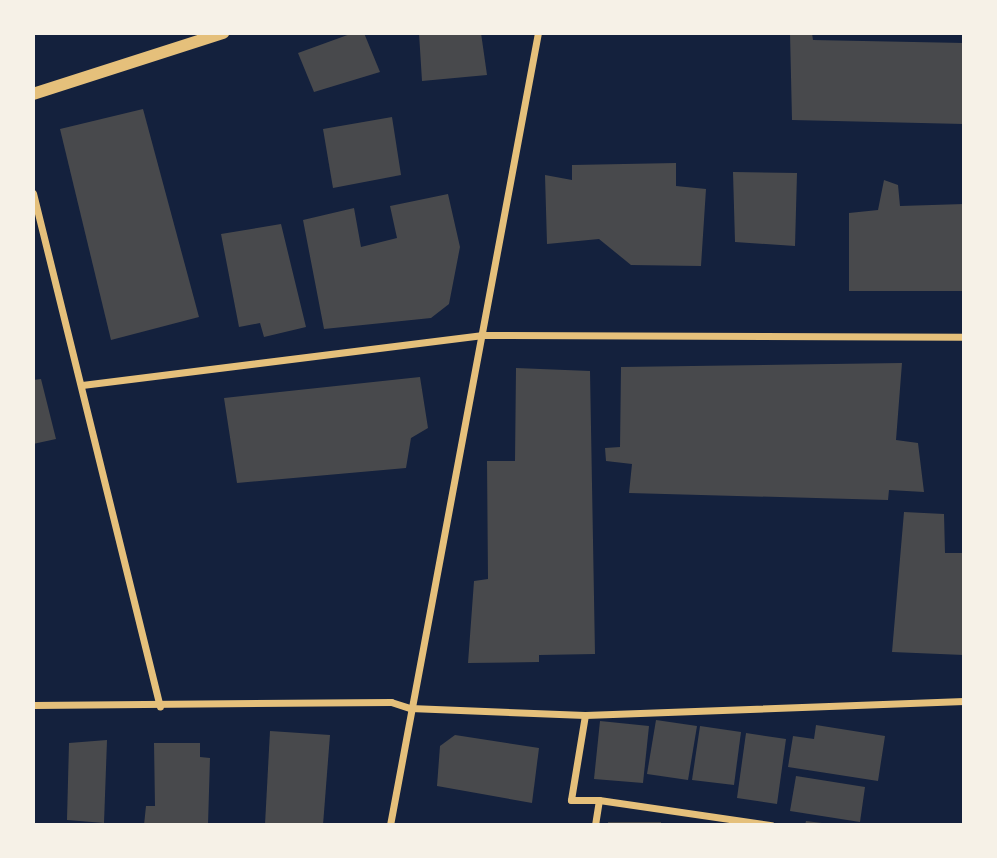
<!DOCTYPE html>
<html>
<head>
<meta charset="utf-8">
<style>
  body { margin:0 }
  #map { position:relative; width:997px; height:858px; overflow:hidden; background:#14213d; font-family:Rubik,sans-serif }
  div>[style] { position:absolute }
  .building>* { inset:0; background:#48494c }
  .minor>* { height:7px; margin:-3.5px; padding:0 3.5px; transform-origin:3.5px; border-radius:3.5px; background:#e5c07b }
  .tertiary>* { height:12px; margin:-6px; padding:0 6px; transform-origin:6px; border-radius:6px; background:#e5c07b }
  span { translate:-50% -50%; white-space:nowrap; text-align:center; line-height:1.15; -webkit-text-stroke:5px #f6f1e7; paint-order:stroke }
  .frame { position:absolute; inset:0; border:35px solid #f6f1e7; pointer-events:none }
</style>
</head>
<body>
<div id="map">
  <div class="building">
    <div style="clip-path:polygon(353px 33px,364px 33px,380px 72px,314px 92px,298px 53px)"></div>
    <div style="clip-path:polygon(419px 33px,481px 33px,487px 75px,422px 81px)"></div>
    <div style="clip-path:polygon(790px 33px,812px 33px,813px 40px,964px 43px,964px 124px,792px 120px)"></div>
    <div style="clip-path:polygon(143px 109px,199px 317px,111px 340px,60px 129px)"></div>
    <div style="clip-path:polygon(392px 117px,401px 175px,333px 188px,323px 129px)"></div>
    <div style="clip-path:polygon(676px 163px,676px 186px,706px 189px,701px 266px,631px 265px,599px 239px,547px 244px,545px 175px,572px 180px,572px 165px)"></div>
    <div style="clip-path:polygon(733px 172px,797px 173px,795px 246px,735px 242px)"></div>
    <div style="clip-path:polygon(884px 180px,898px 185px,900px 206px,964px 204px,964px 291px,849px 291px,849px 213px,878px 210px)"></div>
    <div style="clip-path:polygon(448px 194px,460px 247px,449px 304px,431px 318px,324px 329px,303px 220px,354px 208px,361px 247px,397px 238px,390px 206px)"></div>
    <div style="clip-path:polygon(281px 224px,306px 327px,264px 337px,260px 323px,239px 327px,221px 234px)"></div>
    <div style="clip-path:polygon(902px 363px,896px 440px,918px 443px,924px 492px,889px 490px,888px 500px,629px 493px,632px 464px,606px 461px,605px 448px,620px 447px,621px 367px)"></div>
    <div style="clip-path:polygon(516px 368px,590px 371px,595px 654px,539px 655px,539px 662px,468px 663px,474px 581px,488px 579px,487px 461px,515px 461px)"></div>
    <div style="clip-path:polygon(420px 377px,428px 428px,411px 438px,406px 468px,237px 483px,224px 398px)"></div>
    <div style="clip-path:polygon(41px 379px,56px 439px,33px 444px,33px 380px)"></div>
    <div style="clip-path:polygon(904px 512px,944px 514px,945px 553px,964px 553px,964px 655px,892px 652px)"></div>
    <div style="clip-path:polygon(656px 720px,697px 726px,688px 780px,647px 774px)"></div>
    <div style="clip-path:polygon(600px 721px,649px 726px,643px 783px,594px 779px)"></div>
    <div style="clip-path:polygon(816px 725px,885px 736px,878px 781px,788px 767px,793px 736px,814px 739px)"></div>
    <div style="clip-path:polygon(700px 726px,741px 732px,734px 785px,692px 780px)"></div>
    <div style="clip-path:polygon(270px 731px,330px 735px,323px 825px,265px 825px)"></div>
    <div style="clip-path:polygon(746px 733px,786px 739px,777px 804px,737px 798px)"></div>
    <div style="clip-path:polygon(455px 735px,539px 748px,532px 803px,437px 786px,440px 746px)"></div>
    <div style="clip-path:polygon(107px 740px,104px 823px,67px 820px,69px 743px)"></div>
    <div style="clip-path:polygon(154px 743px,200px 743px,200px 757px,210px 758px,208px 825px,144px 825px,146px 806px,155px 806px)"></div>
    <div style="clip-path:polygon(796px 776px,865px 787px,860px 822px,790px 811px)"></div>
    <div style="clip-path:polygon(806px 821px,822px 823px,822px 825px,805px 825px)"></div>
    <div style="clip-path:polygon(608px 822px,661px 822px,661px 825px,608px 825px)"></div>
  </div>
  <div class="minor">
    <div style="left:33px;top:193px;width:529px;rotate:76.12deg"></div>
    <div style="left:82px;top:385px;width:402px;rotate:-7.1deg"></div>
    <div style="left:481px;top:335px;width:483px;rotate:0.2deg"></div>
    <div style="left:33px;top:705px;width:358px;rotate:-0.5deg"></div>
    <div style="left:391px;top:702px;width:20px;rotate:18deg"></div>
    <div style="left:410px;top:708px;width:175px;rotate:2.3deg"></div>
    <div style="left:585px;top:715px;width:379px;rotate:-2.1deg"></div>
    <div style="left:585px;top:715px;width:86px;rotate:99.4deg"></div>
    <div style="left:571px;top:800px;width:28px"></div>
    <div style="left:599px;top:800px;width:174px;rotate:8.3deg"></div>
    <div style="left:390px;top:825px;width:806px;rotate:-79.42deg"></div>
    <div style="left:595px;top:825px;width:25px;rotate:-81deg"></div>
  </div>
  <div class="tertiary">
    <div style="left:33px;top:94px;width:200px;rotate:-17.8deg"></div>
  </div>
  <div class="frame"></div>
</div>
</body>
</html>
